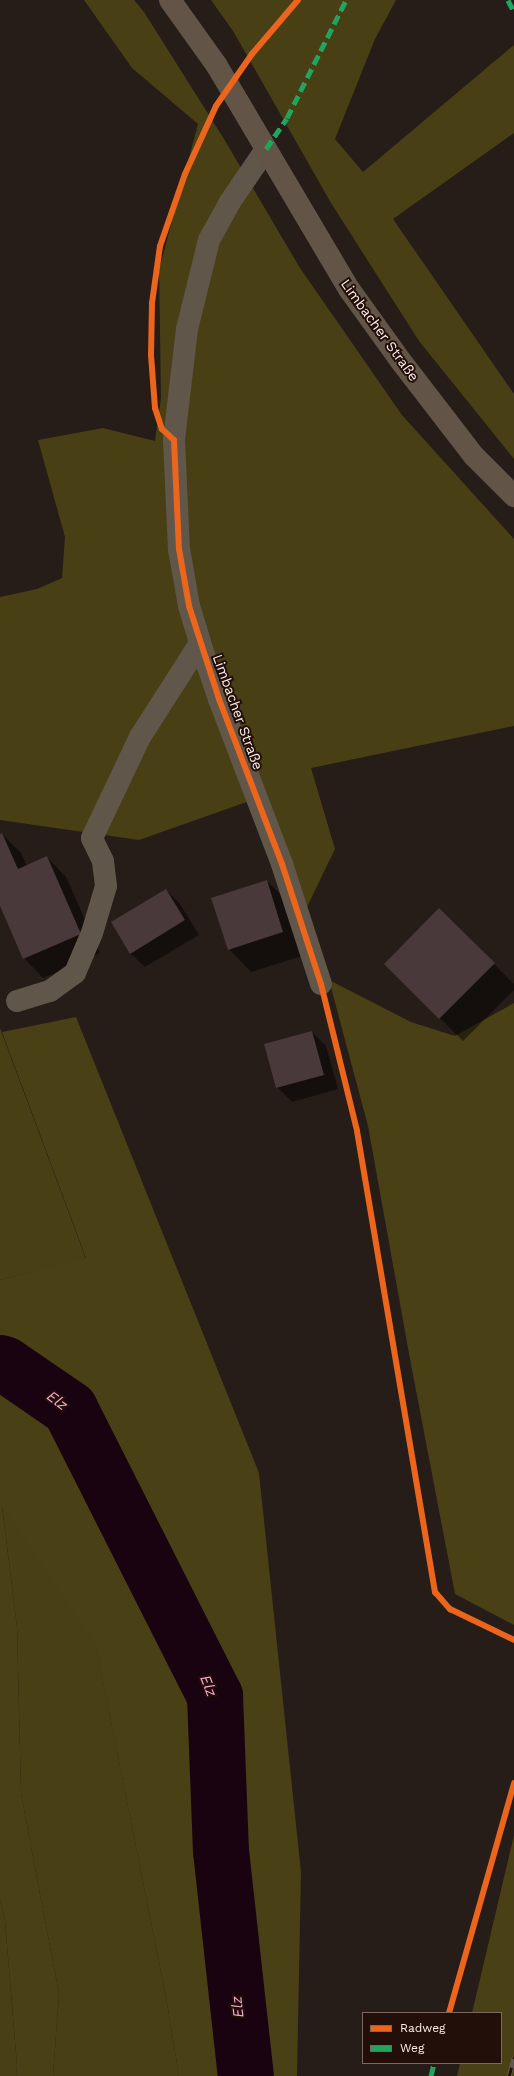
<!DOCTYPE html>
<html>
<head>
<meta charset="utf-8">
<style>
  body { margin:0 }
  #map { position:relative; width:514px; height:2076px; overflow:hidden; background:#261c18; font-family:"Work Sans",sans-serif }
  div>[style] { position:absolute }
  .green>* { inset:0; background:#483f15 }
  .forest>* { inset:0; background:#494016 }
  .shadow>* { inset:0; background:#0007 }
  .river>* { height:56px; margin:-28px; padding:0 28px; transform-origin:28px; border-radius:28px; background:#1a0311 }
  .building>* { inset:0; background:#49393a }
  .minor>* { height:22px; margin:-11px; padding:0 11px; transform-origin:11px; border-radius:11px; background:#61564a }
  .major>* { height:22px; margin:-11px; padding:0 11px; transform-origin:11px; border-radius:11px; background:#625548 }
  .rail>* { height:4.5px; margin-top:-2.25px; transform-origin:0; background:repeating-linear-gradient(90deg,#220f09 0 9px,#625852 0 18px); box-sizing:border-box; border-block:1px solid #625852 }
  .quiet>* { height:5px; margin-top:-2.5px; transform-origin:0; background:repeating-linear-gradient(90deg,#20a55d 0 10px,transparent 0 15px) }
  .cycleway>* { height:6px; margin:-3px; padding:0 3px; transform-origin:3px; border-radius:3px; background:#eb651d }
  span { translate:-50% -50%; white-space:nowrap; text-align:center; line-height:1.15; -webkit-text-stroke:4px #220f09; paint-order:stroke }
  .street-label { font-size:14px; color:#fcede9 }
  .water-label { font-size:15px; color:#fba9db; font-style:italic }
  .legend { position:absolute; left:362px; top:2012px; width:140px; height:52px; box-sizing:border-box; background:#220f09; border:1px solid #796863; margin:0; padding:5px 7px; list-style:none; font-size:12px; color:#fcede9 }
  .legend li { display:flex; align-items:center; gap:8px; height:20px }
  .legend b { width:20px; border:1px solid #796863 }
</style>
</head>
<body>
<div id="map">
  <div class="green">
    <div style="clip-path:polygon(84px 0,134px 0,144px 12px,224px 139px,300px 268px,402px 415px,514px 539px,514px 726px,311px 768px,335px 849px,306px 909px,267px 795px,139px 840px,0 820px,0 597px,37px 589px,62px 578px,65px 537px,38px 440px,103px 428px,155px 441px,161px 398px,159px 270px,198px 124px,132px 68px)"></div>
    <div style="clip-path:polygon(211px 0,396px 0,375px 39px,335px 139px,363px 172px,514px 45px,514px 133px,393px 219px,514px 394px,514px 459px,419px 341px,331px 203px,233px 31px)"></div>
    <div style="clip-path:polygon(0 1028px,86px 1259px,0 1280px)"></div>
    <div style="clip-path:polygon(2px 1505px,96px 1645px,166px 1997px,179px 2076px,53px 2076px,59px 1994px,21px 1794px,17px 1627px)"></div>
    <div style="clip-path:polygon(0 1899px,5px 1920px,17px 2065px,16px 2076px,0 2076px)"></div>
  </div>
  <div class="forest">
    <div style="clip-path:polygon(329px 980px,411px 1022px,455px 1036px,514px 1003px,514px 1625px,455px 1594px,410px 1359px,368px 1126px)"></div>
    <div style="clip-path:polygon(76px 1017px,259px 1473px,301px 1872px,297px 2076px,179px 2076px,166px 1997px,96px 1646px,2px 1506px,17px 1627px,21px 1794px,59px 1994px,53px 2076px,16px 2076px,17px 2065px,5px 1920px,0 1899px,0 1280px,86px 1258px,2px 1032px)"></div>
    <div style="clip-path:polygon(514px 1835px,514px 2076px,457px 2076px,460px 2063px,501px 2063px,501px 2013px,472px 2013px)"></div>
  </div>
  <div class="shadow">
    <div style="clip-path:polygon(2px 834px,21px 853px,27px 866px,47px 857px,66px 877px,100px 953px,43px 978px,24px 958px,0 904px,0 835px)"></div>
    <div style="clip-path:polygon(267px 881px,290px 904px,305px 955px,251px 972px,229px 949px)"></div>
    <div style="clip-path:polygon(166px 890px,180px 904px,199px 935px,145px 967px,130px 953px)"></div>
    <div style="clip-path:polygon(439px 909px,514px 984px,514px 990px,463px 1041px,385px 964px)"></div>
    <div style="clip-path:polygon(312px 1032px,326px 1046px,338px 1089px,292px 1102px,277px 1087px)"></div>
  </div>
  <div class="river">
    <div style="left:0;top:1363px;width:6px;rotate:18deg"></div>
    <div style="left:6px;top:1365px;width:78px;rotate:34.5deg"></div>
    <div style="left:70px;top:1409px;width:322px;rotate:63.2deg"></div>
    <div style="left:215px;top:1696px;width:155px;rotate:87.8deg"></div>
    <div style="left:221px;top:1851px;width:226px;rotate:83.7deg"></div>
  </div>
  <div class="building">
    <div style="clip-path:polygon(2px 833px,18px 869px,47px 856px,81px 934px,23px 959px,0 906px,0 834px)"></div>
    <div style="clip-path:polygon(267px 880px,283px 932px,228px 950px,211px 898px)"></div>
    <div style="clip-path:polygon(166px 889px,185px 920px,130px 954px,111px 922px)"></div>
    <div style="clip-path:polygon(439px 908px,495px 963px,439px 1019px,384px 964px)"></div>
    <div style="clip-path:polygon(312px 1031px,324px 1075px,276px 1088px,264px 1044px)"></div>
  </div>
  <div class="minor">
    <div style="left:266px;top:149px;width:64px;rotate:124.2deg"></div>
    <div style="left:230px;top:202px;width:43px;rotate:118.9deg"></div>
    <div style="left:209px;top:240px;width:92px;rotate:103.9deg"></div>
    <div style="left:187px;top:329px;width:112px;rotate:96.7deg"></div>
    <div style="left:174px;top:440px;width:109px;rotate:87.4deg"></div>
    <div style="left:179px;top:549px;width:58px;rotate:80deg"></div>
    <div style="left:189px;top:606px;width:39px;rotate:73deg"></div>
    <div style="left:200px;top:643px;width:59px;rotate:71.3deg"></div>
    <div style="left:219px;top:699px;width:177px;rotate:69.1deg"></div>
    <div style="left:282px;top:864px;width:126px;rotate:72deg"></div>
    <div style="left:17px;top:1001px;width:34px;rotate:-17deg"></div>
    <div style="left:50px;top:991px;width:31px;rotate:-36deg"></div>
    <div style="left:75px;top:973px;width:43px;rotate:-67deg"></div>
    <div style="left:92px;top:933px;width:49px;rotate:-73.4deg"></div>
    <div style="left:106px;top:886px;width:25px;rotate:-97deg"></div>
    <div style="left:103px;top:861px;width:25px;rotate:-116deg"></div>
    <div style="left:92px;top:838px;width:112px;rotate:-64.6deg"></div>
    <div style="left:140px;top:737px;width:112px;rotate:-57.4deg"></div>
  </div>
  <div class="major">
    <div style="left:170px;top:0;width:81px;rotate:54.5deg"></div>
    <div style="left:217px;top:66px;width:259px;rotate:59.4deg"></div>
    <div style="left:349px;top:289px;width:87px;rotate:54.3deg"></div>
    <div style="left:400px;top:360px;width:121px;rotate:52.4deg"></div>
    <div style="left:474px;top:456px;width:57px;rotate:45deg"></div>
  </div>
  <div class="rail">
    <div style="left:509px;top:2076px;width:20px;rotate:-75deg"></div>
  </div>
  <div class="quiet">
    <div style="left:508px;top:0;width:13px;rotate:63deg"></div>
    <div style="left:266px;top:149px;width:37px;rotate:-56deg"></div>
    <div style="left:287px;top:118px;width:132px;rotate:-63.4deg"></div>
    <div style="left:431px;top:2076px;width:13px;rotate:-77deg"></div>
  </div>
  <div class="cycleway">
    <div style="left:298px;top:0;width:71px;rotate:130.4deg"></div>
    <div style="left:252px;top:54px;width:63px;rotate:124.7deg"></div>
    <div style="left:216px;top:106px;width:75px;rotate:114.5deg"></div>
    <div style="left:185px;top:174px;width:76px;rotate:109.1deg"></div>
    <div style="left:160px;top:246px;width:58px;rotate:98deg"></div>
    <div style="left:152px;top:303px;width:52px;rotate:91.1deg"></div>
    <div style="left:151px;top:355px;width:53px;rotate:85.7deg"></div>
    <div style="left:155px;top:408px;width:22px;rotate:72deg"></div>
    <div style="left:162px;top:429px;width:16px;rotate:43deg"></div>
    <div style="left:174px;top:440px;width:109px;rotate:87.4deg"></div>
    <div style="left:179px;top:549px;width:58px;rotate:80deg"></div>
    <div style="left:189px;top:606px;width:98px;rotate:72.1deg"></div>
    <div style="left:219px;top:699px;width:177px;rotate:69.1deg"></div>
    <div style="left:282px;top:864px;width:126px;rotate:72deg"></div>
    <div style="left:321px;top:984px;width:151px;rotate:76.2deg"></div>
    <div style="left:357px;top:1131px;width:468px;rotate:80.4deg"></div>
    <div style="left:435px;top:1592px;width:23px;rotate:49deg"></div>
    <div style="left:450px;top:1609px;width:71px;rotate:25.8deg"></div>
    <div style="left:449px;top:2013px;width:239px;rotate:-74.2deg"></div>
  </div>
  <div class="street-label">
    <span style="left:380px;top:330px;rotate:54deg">Limbacher Straße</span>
    <span style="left:238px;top:712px;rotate:70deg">Limbacher Straße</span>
  </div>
  <div class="water-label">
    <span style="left:57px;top:1401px;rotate:37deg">Elz</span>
    <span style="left:208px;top:1686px;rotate:68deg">Elz</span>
    <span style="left:238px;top:2007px;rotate:-96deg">Elz</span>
  </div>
  <ul class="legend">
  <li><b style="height:5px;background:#eb651d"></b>Radweg</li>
  <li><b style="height:5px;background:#20a55d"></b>Weg</li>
  </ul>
</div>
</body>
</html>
